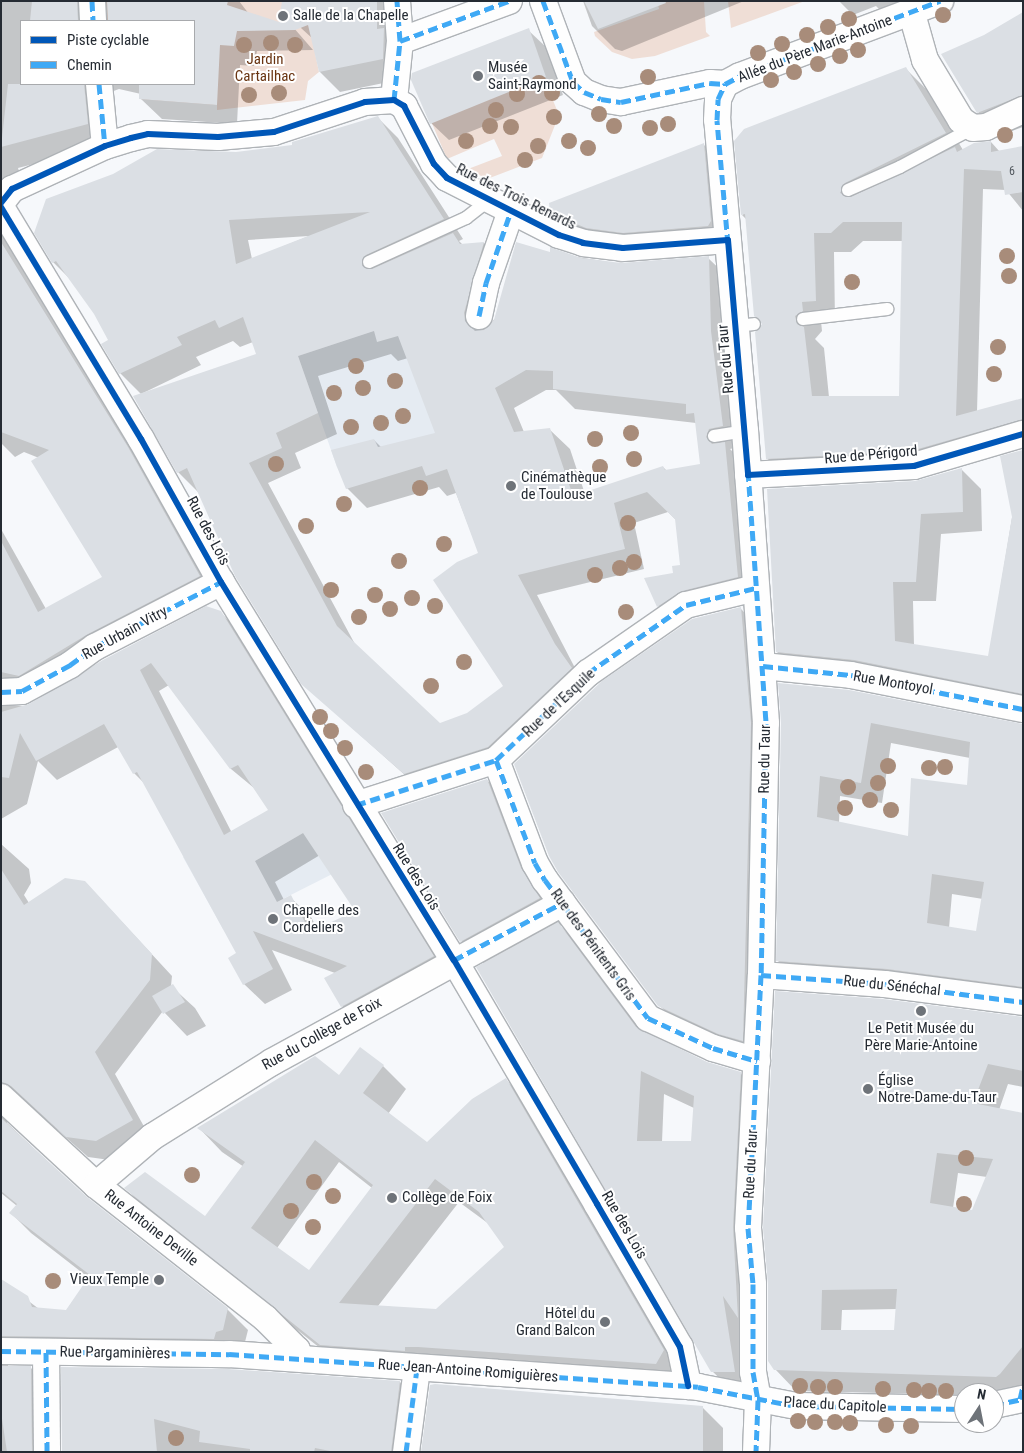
<!DOCTYPE html>
<html>
<head>
<meta charset="utf-8">
<style>
  body { margin:0 }
  #map { position:relative; width:1024px; height:1453px; overflow:hidden; background:#f6f8fb; font-family:"Roboto Condensed",sans-serif }
  div>[style] { position:absolute }
  .built>* { inset:0; background:#e5ebf2 }
  .green>* { inset:0; background:#efded6 }
  .shadow>* { inset:0; background:#0003 }
  .building>* { inset:0; background:#dbdfe4 }
  .roads { filter:drop-shadow(1px 0 #afb3b7) drop-shadow(-1px 0 #afb3b7) drop-shadow(0 1px #afb3b7) drop-shadow(0 -1px #afb3b7) }
  .lane>* { height:12px; margin:-6px; padding:0 6px; transform-origin:6px; border-radius:6px; background:#fefefe }
  .street>* { height:26px; margin:-13px; padding:0 13px; transform-origin:13px; border-radius:13px; background:#fefefe }
  .quiet>* { height:5px; margin-top:-2.5px; transform-origin:0; background:repeating-linear-gradient(90deg,#3fa9f5 0 10px,transparent 0 15px) }
  .cycleway>* { height:6px; margin:-3px; padding:0 3px; transform-origin:3px; border-radius:3px; background:#0057b8 }
  .trees>* { width:16px; height:16px; margin:-8px; border-radius:50%; background:#a88c7a }
  .dots>* { width:14px; height:14px; translate:-50% -50%; box-sizing:border-box; border:2px solid #fff; border-radius:50% }
  span { translate:-50% -50%; white-space:nowrap; text-align:center; line-height:1.15; -webkit-text-stroke:4px #fff; paint-order:stroke }
  .number-label { font-size:12px; color:#52585f }
  .number-label span { -webkit-text-stroke-width:0 }
  .poi-label { font-size:15px; color:#252b33 }
  .left { translate:0 -50%; text-align:left }
  .right { translate:-100% -50%; text-align:right }
  .street-label { font-size:15px; color:#252b33 }
  .park-label { font-size:15px; color:#693411 }
  .frame { position:absolute; inset:0; border:2px solid #252b33; pointer-events:none }
  .legend { position:absolute; left:20px; top:20px; width:175px; height:65px; box-sizing:border-box; background:#fff; border:1px solid #a8aaad; margin:0; padding:6px 9px; list-style:none; font-size:15px; color:#252b33 }
  .legend li { display:flex; align-items:center; gap:10px; height:25px }
  .legend b { width:25px; border:1px solid #a8aaad }
  .north { position:absolute; left:954px; top:1383px; width:50px; height:50px; box-sizing:border-box; background:#fff; border:1px solid #a8aaad; border-radius:50%; rotate:11deg; font-size:14px; font-weight:700; line-height:20px; text-align:center; color:#252b33 }
  .north::after { content:''; display:block; margin:auto; width:18px; height:22px; background:#6e7379; clip-path:polygon(50% 0,100% 100%,50% 72%,0 100%) }
</style>
</head>
<body>
<div id="map">
  <div class="built">
    <div style="clip-path:polygon(424px 314px,433px 334px,474px 315px,484px 317px,477px 357px,478px 437px,337px 467px,298px 356px)"></div>
    <div style="clip-path:polygon(343px 810px,370px 855px,223px 929px,183px 857px,234px 830px,255px 861px)"></div>
  </div>
  <div class="green">
    <div style="clip-path:polygon(106px 1px,377px 1px,377px 20px,315px 53px,319px 72px,308px 81px,305px 100px,217px 110px,217px 105px,140px 99px,140px 84px,194px 84px,194px 21px,106px 21px)"></div>
    <div style="clip-path:polygon(665px 1px,704px 1px,706px 32px,710px 36px,655px 56px,632px 59px,612px 52px,595px 36px,594px 32px,659px 9px,658px 4px)"></div>
    <div style="clip-path:polygon(728px 1px,805px 1px,731px 28px)"></div>
    <div style="clip-path:polygon(543px 76px,559px 115px,542px 158px,487px 179px,468px 169px,502px 156px,494px 139px,447px 159px,431px 121px)"></div>
  </div>
  <div class="shadow">
    <div style="clip-path:polygon(evenodd,1px 1px,239px 1px,249px 14px,293px 27px,313px 50px,257px 51px,254px 66px,240px 65px,237px 124px,162px 119px,141px 99px,141px 94px,119px 89px,111px 92px,108px 145px,18px 168px,22px 180px,1px 189px,1px 1px,107px 10px,107px 21px,194px 21px,194px 84px,21px 84px,21px 21px,98px 21px,99px 15px,107px 10px)"></div>
    <div style="clip-path:polygon(309px 1px,398px 1px,403px 79px,340px 92px,320px 72px,313px 39px,301px 28px)"></div>
    <div style="clip-path:polygon(583px 1px,744px 1px,622px 51px,615px 49px,592px 26px)"></div>
    <div style="clip-path:polygon(839px 1px,907px 1px,881px 11px,876px 6px,853px 15px)"></div>
    <div style="clip-path:polygon(1023px 13px,1023px 127px,1001px 135px,978px 112px,998px 29px)"></div>
    <div style="clip-path:polygon(528px 30px,546px 47px,563px 95px,449px 140px,431px 123px)"></div>
    <div style="clip-path:polygon(evenodd,906px 69px,926px 89px,963px 150px,991px 142px,1000px 152px,1023px 147px,1023px 211px,1006px 190px,983px 189px,977px 412px,1023px 399px,1023px 444px,787px 479px,767px 458px,763px 324px,747px 220px,742px 215px,906px 69px,863px 241px,903px 241px,901px 398px,829px 397px,824px 348px,815px 339px,822px 331px,821px 321px,835px 321px,834px 252px,851px 252px,863px 241px)"></div>
    <div style="clip-path:polygon(evenodd,378px 118px,398px 138px,463px 239px,459px 241px,463px 245px,484px 243px,504px 263px,485px 330px,552px 253px,621px 264px,708px 258px,729px 278px,743px 446px,730px 449px,745px 464px,757px 597px,703px 610px,678px 626px,658px 606px,681px 566px,676px 520px,668px 512px,634px 523px,644px 569px,537px 595px,574px 666px,591px 688px,508px 767px,425px 793px,302px 683px,198px 492px,178px 472px,257px 355px,253px 342px,240px 347px,233px 341px,196px 357px,201px 365px,141px 394px,120px 373px,110px 340px,95px 313px,71px 280px,53px 262px,237px 153px,294px 146px,378px 118px,309px 236px,252px 259px,248px 240px,309px 236px,378px 118px,391px 354px,398px 361px,408px 358px,437px 434px,381px 447px,374px 440px,347px 488px,367px 508px,439px 487px,447px 496px,456px 493px,479px 553px,505px 687px,468px 714px,440px 725px,356px 646px,268px 483px,301px 468px,295px 453px,337px 434px,318px 376px,391px 354px,378px 118px,546px 390px,556px 390px,575px 409px,696px 423px,701px 465px,667px 471px,663px 467px,585px 494px,570px 449px,549px 429px,524px 432px,514px 408px,546px 390px)"></div>
    <div style="clip-path:polygon(704px 145px,725px 166px,732px 243px,573px 235px,551px 213px)"></div>
    <div style="clip-path:polygon(evenodd,1px 232px,220px 597px,14px 699px,10px 706px,29px 706px,220px 612px,241px 633px,454px 977px,363px 1027px,342px 1006px,335px 973px,272px 950px,292px 990px,265px 1004px,244px 984px,238px 953px,145px 784px,134px 773px,120px 746px,57px 780px,38px 761px,27px 804px,1px 819px,1px 529px,46px 609px,104px 577px,39px 458px,24px 452px,15px 457px,1px 443px,1px 232px,169px 685px,231px 769px,254px 788px,270px 811px,232px 833px,159px 691px,169px 685px,1px 232px,320px 855px,357px 911px,318px 930px,311px 917px,290px 897px,284px 900px,275px 882px,320px 855px)"></div>
    <div style="clip-path:polygon(1023px 451px,1023px 709px,797px 672px,777px 652px,915px 482px,961px 469px,981px 489px,982px 531px,941px 534px,936px 601px,913px 601px,914px 645px,989px 657px)"></div>
    <div style="clip-path:polygon(740px 608px,757px 625px,759px 1057px,676px 1022px,659px 1005px)"></div>
    <div style="clip-path:polygon(evenodd,779px 684px,1023px 725px,1023px 1004px,798px 981px,778px 961px,782px 723px,779px 684px,891px 743px,970px 758px,969px 787px,909px 838px,839px 823px,840px 796px,882px 803px,891px 743px,779px 684px,952px 894px,983px 899px,977px 932px,949px 928px,952px 894px)"></div>
    <div style="clip-path:polygon(evenodd,487px 780px,512px 805px,564px 923px,560px 926px,582px 948px,645px 1033px,706px 1063px,740px 1073px,764px 1097px,757px 1252px,758px 1395px,737px 1395px,712px 1371px,484px 964px,461px 941px,487px 780px,664px 1094px,694px 1108px,692px 1142px,662px 1142px,664px 1094px)"></div>
    <div style="clip-path:polygon(1px 844px,29px 869px,31px 883px,24px 895px,29px 903px,85px 882px,172px 976px,171px 986px,195px 1008px,206px 1026px,187px 1036px,163px 1011px,115px 1074px,152px 1141px,117px 1161px,88px 1157px,26px 1102px,10px 1108px,7px 1123px,86px 1198px,227px 1309px,248px 1330px,243px 1350px,8px 1363px,8px 1367px,31px 1368px,51px 1388px,52px 1452px,1px 1452px,1px 1280px,39px 1309px,66px 1311px,89px 1278px,31px 1233px,11px 1213px,17px 1206px,1px 1193px)"></div>
    <div style="clip-path:polygon(evenodd,776px 992px,1023px 1018px,1023px 1087px,1008px 1084px,999px 1110px,1023px 1115px,1023px 1394px,964px 1395px,796px 1391px,775px 1369px,776px 992px,958px 1173px,987px 1177px,972px 1212px,953px 1208px,958px 1173px,776px 992px,897px 1309px,895px 1332px,841px 1331px,842px 1310px,897px 1309px)"></div>
    <div style="clip-path:polygon(evenodd,383px 1066px,406px 1089px,388px 1114px,427px 1144px,506px 1080px,529px 1103px,687px 1374px,345px 1368px,149px 1212px,126px 1188px,206px 1218px,244px 1167px,222px 1152px,199px 1128px,339px 1077px,383px 1066px,339px 1162px,372px 1188px,310px 1272px,277px 1248px,339px 1162px,383px 1066px,459px 1202px,489px 1224px,506px 1248px,436px 1310px,378px 1306px,459px 1202px)"></div>
    <div style="clip-path:polygon(62px 1368px,400px 1382px,420px 1403px,414px 1452px,63px 1452px)"></div>
    <div style="clip-path:polygon(703px 1408px,723px 1428px,723px 1452px,422px 1452px)"></div>
  </div>
  <div class="building">
    <div style="clip-path:polygon(32px 1px,77px 1px,78px 21px,30px 21px)"></div>
    <div style="clip-path:polygon(107px 1px,228px 1px,227px 5px,279px 22px,282px 1px,377px 1px,377px 29px,384px 28px,383px 59px,319px 72px,308px 25px,295px 30px,237px 31px,234px 46px,220px 45px,217px 105px,139px 99px,139px 84px,194px 84px,194px 21px,108px 21px)"></div>
    <div style="clip-path:polygon(584px 1px,665px 1px,666px 3px,598px 29px)"></div>
    <div style="clip-path:polygon(1023px 12px,1023px 95px,977px 113px,941px 54px,984px 35px)"></div>
    <div style="clip-path:polygon(529px 28px,546px 77px,430px 124px,411px 80px,412px 73px)"></div>
    <div style="clip-path:polygon(evenodd,906px 67px,946px 133px,845px 183px,840px 193px,851px 197px,955px 147px,957px 152px,974px 143px,991px 141px,991px 152px,1023px 146px,1023px 192px,1005px 195px,1001px 171px,964px 169px,956px 416px,1023px 398px,1023px 419px,911px 451px,766px 459px,755px 332px,762px 324px,754px 316px,745px 214px,741px 215px,734px 141px,744px 129px,906px 67px,843px 222px,902px 222px,899px 396px,812px 396px,804px 327px,797px 324px,795px 316px,803px 311px,802px 302px,816px 301px,814px 233px,831px 233px,843px 222px)"></div>
    <div style="clip-path:polygon(8px 84px,84px 84px,88px 124px,1px 147px)"></div>
    <div style="clip-path:polygon(evenodd,378px 116px,444px 219px,366px 255px,362px 266px,372px 269px,453px 233px,460px 244px,484px 242px,464px 313px,465px 321px,475px 331px,484px 330px,494px 320px,516px 242px,550px 252px,550px 247px,581px 258px,621px 263px,709px 256px,711px 331px,723px 426px,709px 429px,706px 437px,712px 444px,725px 442px,738px 577px,682px 591px,657px 607px,644px 578px,673px 573px,672px 566px,680px 565px,675px 519px,647px 492px,614px 503px,625px 549px,518px 575px,555px 644px,572px 668px,488px 747px,404px 774px,301px 684px,235px 576px,187px 468px,177px 473px,133px 396px,256px 354px,243px 317px,219px 328px,215px 320px,177px 337px,182px 345px,119px 374px,101px 344px,108px 340px,94px 314px,56px 261px,52px 263px,34px 233px,46px 199px,113px 174px,157px 149px,236px 152px,292px 145px,292px 142px,378px 116px,370px 212px,236px 264px,229px 220px,370px 212px,378px 116px,374px 331px,377px 342px,398px 336px,435px 433px,378px 447px,374px 439px,331px 450px,337px 467px,346px 489px,422px 466px,426px 476px,447px 469px,478px 553px,457px 562px,433px 580px,503px 686px,467px 713px,440px 723px,337px 626px,249px 463px,282px 448px,276px 433px,318px 413px,298px 356px,374px 331px,378px 116px,526px 370px,553px 371px,553px 389px,686px 404px,686px 414px,694px 413px,700px 464px,665px 470px,663px 466px,573px 496px,550px 428px,514px 432px,495px 388px,526px 370px)"></div>
    <div style="clip-path:polygon(704px 143px,711px 221px,708px 226px,623px 233px,586px 228px,550px 213px,549px 203px)"></div>
    <div style="clip-path:polygon(1px 242px,128px 447px,200px 576px,88px 634px,19px 676px,1px 672px,1px 541px,38px 612px,102px 577px,31px 461px,49px 450px,1px 432px)"></div>
    <div style="clip-path:polygon(1023px 450px,1023px 694px,854px 660px,776px 652px,767px 489px,915px 481px,962px 468px,963px 512px,921px 514px,916px 582px,893px 582px,895px 641px,988px 656px,1012px 517px,1000px 456px)"></div>
    <div style="clip-path:polygon(evenodd,206px 606px,221px 611px,434px 956px,341px 1007px,324px 978px,347px 966px,253px 931px,273px 969px,243px 985px,228px 958px,236px 953px,137px 772px,133px 774px,104px 724px,36px 761px,20px 733px,9px 778px,1px 777px,1px 712px,29px 704px,103px 660px,206px 606px,151px 663px,230px 769px,238px 765px,268px 810px,224px 835px,140px 670px,151px 663px,206px 606px,303px 833px,355px 911px,310px 932px,291px 895px,277px 902px,255px 861px,303px 833px)"></div>
    <div style="clip-path:polygon(741px 607px,751px 723px,743px 1041px,718px 1034px,658px 1006px,558px 872px,549px 856px,514px 764px,602px 681px,692px 619px)"></div>
    <div style="clip-path:polygon(evenodd,778px 683px,849px 690px,1023px 724px,1023px 987px,887px 969px,776px 961px,781px 723px,778px 683px,871px 723px,970px 742px,967px 785px,911px 778px,908px 836px,817px 817px,820px 776px,861px 783px,871px 723px,778px 683px,932px 874px,984px 882px,976px 931px,927px 923px,932px 874px)"></div>
    <div style="clip-path:polygon(487px 779px,521px 868px,540px 898px,460px 942px,381px 813px)"></div>
    <div style="clip-path:polygon(1px 869px,24px 905px,65px 878px,85px 881px,152px 954px,150px 980px,95px 1052px,133px 1120px,96px 1141px,66px 1137px,11px 1086px,1px 1082px)"></div>
    <div style="clip-path:polygon(evenodd,558px 922px,636px 1027px,707px 1062px,741px 1072px,733px 1227px,738px 1318px,723px 1296px,735px 1372px,711px 1372px,476px 967px,558px 922px,641px 1071px,694px 1096px,691px 1141px,637px 1141px,641px 1071px)"></div>
    <div style="clip-path:polygon(173px 984px,185px 1002px,163px 1014px,152px 996px)"></div>
    <div style="clip-path:polygon(evenodd,775px 991px,883px 999px,1023px 1017px,1023px 1071px,988px 1064px,973px 1103px,1023px 1113px,1023px 1346px,1000px 1374px,996px 1377px,774px 1370px,768px 1361px,768px 1284px,763px 1228px,775px 991px,937px 1153px,993px 1159px,972px 1210px,930px 1203px,937px 1153px,775px 991px,897px 1289px,894px 1330px,821px 1330px,822px 1290px,897px 1289px)"></div>
    <div style="clip-path:polygon(evenodd,360px 1047px,384px 1065px,363px 1093px,427px 1142px,472px 1099px,506px 1078px,664px 1350px,656px 1364px,418px 1347px,405px 1347px,405px 1351px,320px 1345px,124px 1188px,145px 1172px,205px 1216px,245px 1162px,197px 1128px,315px 1056px,339px 1075px,360px 1047px,315px 1140px,373px 1185px,309px 1270px,251px 1228px,315px 1140px,360px 1047px,435px 1179px,479px 1212px,504px 1247px,436px 1309px,339px 1303px,435px 1179px)"></div>
    <div style="clip-path:polygon(1px 1118px,87px 1197px,228px 1308px,223px 1330px,216px 1332px,214px 1339px,1px 1336px,1px 1279px,28px 1296px,32px 1307px,66px 1310px,90px 1275px,9px 1213px,17px 1204px,1px 1191px)"></div>
    <div style="clip-path:polygon(1px 1366px,31px 1366px,32px 1452px,7px 1452px,1px 1412px)"></div>
    <div style="clip-path:polygon(61px 1367px,228px 1369px,400px 1381px,391px 1452px,335px 1452px,315px 1448px,314px 1452px,250px 1452px,250px 1449px,199px 1442px,200px 1431px,154px 1419px,157px 1452px,62px 1452px)"></div>
    <div style="clip-path:polygon(435px 1384px,703px 1406px,703px 1452px,421px 1452px,430px 1385px)"></div>
  </div>
  <div class="roads">
    <div class="lane">
      <div style="left:848px;top:190px;width:57px;rotate:-23.9deg"></div>
      <div style="left:900px;top:167px;width:83px;rotate:-28.1deg"></div>
      <div style="left:369px;top:262px;width:107px;rotate:-24.4deg"></div>
      <div style="left:466px;top:218px;width:28px;rotate:-38deg"></div>
      <div style="left:803px;top:319px;width:85px;rotate:-6.8deg"></div>
      <div style="left:736px;top:326px;width:18px;rotate:-6deg"></div>
      <div style="left:714px;top:436px;width:31px;rotate:-9deg"></div>
    </div>
    <div class="street">
      <div style="left:92px;top:1px;width:20px;rotate:87deg"></div>
      <div style="left:543px;top:1px;width:86px;rotate:69.7deg"></div>
      <div style="left:573px;top:82px;width:15px;rotate:42deg"></div>
      <div style="left:584px;top:92px;width:18px;rotate:22deg"></div>
      <div style="left:601px;top:99px;width:20px;rotate:9deg"></div>
      <div style="left:621px;top:102px;width:91px;rotate:-12.1deg"></div>
      <div style="left:710px;top:83px;width:15px;rotate:4deg"></div>
      <div style="left:912px;top:14px;width:48px;rotate:74.2deg"></div>
      <div style="left:925px;top:60px;width:70px;rotate:59deg"></div>
      <div style="left:961px;top:120px;width:14px;rotate:34deg"></div>
      <div style="left:973px;top:128px;width:13px;rotate:-4deg"></div>
      <div style="left:986px;top:127px;width:41px;rotate:-24.7deg"></div>
      <div style="left:400px;top:41px;width:116px;rotate:-20.2deg"></div>
      <div style="left:99px;top:84px;width:62px;rotate:84.5deg"></div>
      <div style="left:394px;top:100px;width:12px;rotate:31deg"></div>
      <div style="left:404px;top:106px;width:65px;rotate:62.7deg"></div>
      <div style="left:434px;top:164px;width:19px;rotate:47deg"></div>
      <div style="left:447px;top:178px;width:126px;rotate:27deg"></div>
      <div style="left:559px;top:235px;width:25px;rotate:18deg"></div>
      <div style="left:583px;top:243px;width:40px;rotate:7.1deg"></div>
      <div style="left:623px;top:248px;width:105px;rotate:-4.4deg"></div>
      <div style="left:394px;top:100px;width:59px;rotate:-84.2deg"></div>
      <div style="left:400px;top:41px;width:40px;rotate:-94.3deg"></div>
      <div style="left:1px;top:203px;width:18px;rotate:-52deg"></div>
      <div style="left:12px;top:189px;width:102px;rotate:-24.8deg"></div>
      <div style="left:105px;top:146px;width:27px;rotate:-17deg"></div>
      <div style="left:131px;top:138px;width:17px;rotate:-13deg"></div>
      <div style="left:148px;top:134px;width:70px;rotate:2.5deg"></div>
      <div style="left:218px;top:137px;width:56px;rotate:-5.1deg"></div>
      <div style="left:274px;top:132px;width:96px;rotate:-18.2deg"></div>
      <div style="left:365px;top:102px;width:29px;rotate:-4deg"></div>
      <div style="left:1px;top:207px;width:271px;rotate:58.9deg"></div>
      <div style="left:141px;top:439px;width:164px;rotate:60.8deg"></div>
      <div style="left:221px;top:582px;width:444px;rotate:58.4deg"></div>
      <div style="left:454px;top:960px;width:283px;rotate:59.6deg"></div>
      <div style="left:597px;top:1204px;width:165px;rotate:59.9deg"></div>
      <div style="left:680px;top:1347px;width:40px;rotate:78deg"></div>
      <div style="left:479px;top:316px;width:34px;rotate:-78deg"></div>
      <div style="left:486px;top:283px;width:76px;rotate:-70.9deg"></div>
      <div style="left:748px;top:475px;width:166px;rotate:-3.1deg"></div>
      <div style="left:914px;top:466px;width:114px;rotate:-16.4deg"></div>
      <div style="left:763px;top:666px;width:88px;rotate:5.8deg"></div>
      <div style="left:851px;top:675px;width:175px;rotate:11.2deg"></div>
      <div style="left:1px;top:692px;width:21px;rotate:-3deg"></div>
      <div style="left:22px;top:691px;width:55px;rotate:-28.4deg"></div>
      <div style="left:70px;top:665px;width:31px;rotate:-36deg"></div>
      <div style="left:95px;top:647px;width:142px;rotate:-27.3deg"></div>
      <div style="left:496px;top:760px;width:110px;rotate:69.3deg"></div>
      <div style="left:535px;top:863px;width:20px;rotate:60deg"></div>
      <div style="left:545px;top:880px;width:172px;rotate:53.3deg"></div>
      <div style="left:648px;top:1018px;width:72px;rotate:24.8deg"></div>
      <div style="left:713px;top:1048px;width:46px;rotate:16.5deg"></div>
      <div style="left:356px;top:805px;width:147px;rotate:-17.8deg"></div>
      <div style="left:496px;top:760px;width:127px;rotate:-43.4deg"></div>
      <div style="left:588px;top:673px;width:119px;rotate:-34.8deg"></div>
      <div style="left:686px;top:605px;width:71px;rotate:-13.8deg"></div>
      <div style="left:761px;top:975px;width:124px;rotate:4.2deg"></div>
      <div style="left:885px;top:984px;width:139px;rotate:7.4deg"></div>
      <div style="left:1px;top:1097px;width:129px;rotate:42.8deg"></div>
      <div style="left:96px;top:1185px;width:215px;rotate:38.2deg"></div>
      <div style="left:265px;top:1318px;width:45px;rotate:45deg"></div>
      <div style="left:297px;top:1350px;width:8px;rotate:76deg"></div>
      <div style="left:96px;top:1185px;width:74px;rotate:-40.6deg"></div>
      <div style="left:152px;top:1137px;width:142px;rotate:-32deg"></div>
      <div style="left:272px;top:1062px;width:331px;rotate:-28.7deg"></div>
      <div style="left:1px;top:1351px;width:228px;rotate:0.8deg"></div>
      <div style="left:229px;top:1354px;width:470px;rotate:4deg"></div>
      <div style="left:698px;top:1387px;width:100px;rotate:11deg"></div>
      <div style="left:796px;top:1406px;width:168px;rotate:1deg"></div>
      <div style="left:46px;top:1352px;width:100px;rotate:89.4deg"></div>
      <div style="left:994px;top:1405px;width:30px;rotate:-12deg"></div>
      <div style="left:406px;top:1452px;width:85px;rotate:-82.5deg"></div>
      <div style="left:756px;top:1452px;width:52px;rotate:-87.8deg"></div>
      <div style="left:758px;top:1400px;width:28px;rotate:-100deg"></div>
      <div style="left:753px;top:1372px;width:88px;rotate:-90deg"></div>
      <div style="left:753px;top:1284px;width:56px;rotate:-95.1deg"></div>
      <div style="left:748px;top:1228px;width:253px;rotate:-87.1deg"></div>
      <div style="left:761px;top:975px;width:252px;rotate:-88.9deg"></div>
      <div style="left:766px;top:723px;width:293px;rotate:-94.1deg"></div>
      <div style="left:745px;top:431px;width:312px;rotate:-95.1deg"></div>
      <div style="left:717px;top:120px;width:21px;rotate:-87deg"></div>
      <div style="left:718px;top:99px;width:17px;rotate:-65deg"></div>
      <div style="left:725px;top:84px;width:17px;rotate:-28deg"></div>
      <div style="left:740px;top:76px;width:214px;rotate:-20.6deg"></div>
    </div>
  </div>
  <div class="quiet">
    <div style="left:92px;top:1px;width:20px;rotate:87deg"></div>
    <div style="left:543px;top:1px;width:86px;rotate:69.7deg"></div>
    <div style="left:573px;top:82px;width:15px;rotate:42deg"></div>
    <div style="left:584px;top:92px;width:18px;rotate:22deg"></div>
    <div style="left:601px;top:99px;width:20px;rotate:9deg"></div>
    <div style="left:621px;top:102px;width:91px;rotate:-12.1deg"></div>
    <div style="left:710px;top:83px;width:15px;rotate:4deg"></div>
    <div style="left:400px;top:41px;width:116px;rotate:-20.2deg"></div>
    <div style="left:99px;top:84px;width:62px;rotate:84.5deg"></div>
    <div style="left:394px;top:100px;width:59px;rotate:-84.2deg"></div>
    <div style="left:400px;top:41px;width:40px;rotate:-94.3deg"></div>
    <div style="left:728px;top:244px;width:124px;rotate:-95.1deg"></div>
    <div style="left:717px;top:120px;width:21px;rotate:-87deg"></div>
    <div style="left:718px;top:99px;width:17px;rotate:-65deg"></div>
    <div style="left:725px;top:84px;width:17px;rotate:-28deg"></div>
    <div style="left:740px;top:76px;width:214px;rotate:-20.6deg"></div>
    <div style="left:479px;top:316px;width:34px;rotate:-78deg"></div>
    <div style="left:486px;top:283px;width:76px;rotate:-70.9deg"></div>
    <div style="left:748px;top:471px;width:253px;rotate:85.9deg"></div>
    <div style="left:766px;top:723px;width:252px;rotate:91.1deg"></div>
    <div style="left:761px;top:975px;width:253px;rotate:92.9deg"></div>
    <div style="left:748px;top:1228px;width:56px;rotate:84.9deg"></div>
    <div style="left:753px;top:1284px;width:88px;rotate:90deg"></div>
    <div style="left:753px;top:1372px;width:28px;rotate:80deg"></div>
    <div style="left:758px;top:1400px;width:52px;rotate:92.2deg"></div>
    <div style="left:763px;top:666px;width:88px;rotate:5.8deg"></div>
    <div style="left:851px;top:675px;width:175px;rotate:11.2deg"></div>
    <div style="left:1px;top:692px;width:21px;rotate:-3deg"></div>
    <div style="left:22px;top:691px;width:55px;rotate:-28.4deg"></div>
    <div style="left:70px;top:665px;width:31px;rotate:-36deg"></div>
    <div style="left:95px;top:647px;width:142px;rotate:-27.3deg"></div>
    <div style="left:496px;top:760px;width:110px;rotate:69.3deg"></div>
    <div style="left:535px;top:863px;width:20px;rotate:60deg"></div>
    <div style="left:545px;top:880px;width:172px;rotate:53.3deg"></div>
    <div style="left:648px;top:1018px;width:72px;rotate:24.8deg"></div>
    <div style="left:713px;top:1048px;width:46px;rotate:16.5deg"></div>
    <div style="left:356px;top:805px;width:147px;rotate:-17.8deg"></div>
    <div style="left:496px;top:760px;width:127px;rotate:-43.4deg"></div>
    <div style="left:588px;top:673px;width:119px;rotate:-34.8deg"></div>
    <div style="left:686px;top:605px;width:71px;rotate:-13.8deg"></div>
    <div style="left:454px;top:960px;width:122px;rotate:-27.8deg"></div>
    <div style="left:761px;top:975px;width:124px;rotate:4.2deg"></div>
    <div style="left:885px;top:984px;width:139px;rotate:7.4deg"></div>
    <div style="left:1px;top:1351px;width:228px;rotate:0.8deg"></div>
    <div style="left:229px;top:1354px;width:470px;rotate:4deg"></div>
    <div style="left:698px;top:1387px;width:100px;rotate:11deg"></div>
    <div style="left:796px;top:1406px;width:168px;rotate:1deg"></div>
    <div style="left:46px;top:1352px;width:100px;rotate:89.4deg"></div>
    <div style="left:1020px;top:1399px;width:13px;rotate:-77deg"></div>
    <div style="left:994px;top:1405px;width:30px;rotate:-12deg"></div>
    <div style="left:406px;top:1452px;width:85px;rotate:-82.5deg"></div>
  </div>
  <div class="cycleway">
    <div style="left:1px;top:203px;width:18px;rotate:-52deg"></div>
    <div style="left:12px;top:189px;width:102px;rotate:-24.8deg"></div>
    <div style="left:105px;top:146px;width:27px;rotate:-17deg"></div>
    <div style="left:131px;top:138px;width:17px;rotate:-13deg"></div>
    <div style="left:148px;top:134px;width:70px;rotate:2.5deg"></div>
    <div style="left:218px;top:137px;width:56px;rotate:-5.1deg"></div>
    <div style="left:274px;top:132px;width:96px;rotate:-18.2deg"></div>
    <div style="left:365px;top:102px;width:29px;rotate:-4deg"></div>
    <div style="left:394px;top:100px;width:12px;rotate:31deg"></div>
    <div style="left:404px;top:106px;width:65px;rotate:62.7deg"></div>
    <div style="left:434px;top:164px;width:19px;rotate:47deg"></div>
    <div style="left:447px;top:178px;width:126px;rotate:27deg"></div>
    <div style="left:559px;top:235px;width:25px;rotate:18deg"></div>
    <div style="left:583px;top:243px;width:40px;rotate:7.1deg"></div>
    <div style="left:623px;top:248px;width:105px;rotate:-4.4deg"></div>
    <div style="left:728px;top:240px;width:236px;rotate:85.1deg"></div>
    <div style="left:748px;top:475px;width:166px;rotate:-3.1deg"></div>
    <div style="left:914px;top:466px;width:114px;rotate:-16.4deg"></div>
    <div style="left:1px;top:207px;width:271px;rotate:58.9deg"></div>
    <div style="left:141px;top:439px;width:164px;rotate:60.8deg"></div>
    <div style="left:221px;top:582px;width:444px;rotate:58.4deg"></div>
    <div style="left:454px;top:960px;width:283px;rotate:59.6deg"></div>
    <div style="left:597px;top:1204px;width:165px;rotate:59.9deg"></div>
    <div style="left:680px;top:1347px;width:40px;rotate:78deg"></div>
  </div>
  <div class="trees">
    <div style="left:943px;top:15px"></div>
    <div style="left:849px;top:19px"></div>
    <div style="left:828px;top:27px"></div>
    <div style="left:807px;top:35px"></div>
    <div style="left:271px;top:43px"></div>
    <div style="left:782px;top:44px"></div>
    <div style="left:244px;top:45px"></div>
    <div style="left:295px;top:45px"></div>
    <div style="left:858px;top:50px"></div>
    <div style="left:758px;top:53px"></div>
    <div style="left:840px;top:56px"></div>
    <div style="left:818px;top:64px"></div>
    <div style="left:794px;top:72px"></div>
    <div style="left:648px;top:77px"></div>
    <div style="left:771px;top:80px"></div>
    <div style="left:539px;top:83px"></div>
    <div style="left:279px;top:93px"></div>
    <div style="left:552px;top:93px"></div>
    <div style="left:517px;top:94px"></div>
    <div style="left:249px;top:95px"></div>
    <div style="left:496px;top:110px"></div>
    <div style="left:599px;top:114px"></div>
    <div style="left:554px;top:117px"></div>
    <div style="left:668px;top:124px"></div>
    <div style="left:490px;top:126px"></div>
    <div style="left:614px;top:126px"></div>
    <div style="left:511px;top:127px"></div>
    <div style="left:650px;top:128px"></div>
    <div style="left:1005px;top:135px"></div>
    <div style="left:466px;top:141px"></div>
    <div style="left:569px;top:141px"></div>
    <div style="left:538px;top:146px"></div>
    <div style="left:588px;top:148px"></div>
    <div style="left:525px;top:160px"></div>
    <div style="left:1007px;top:256px"></div>
    <div style="left:1009px;top:276px"></div>
    <div style="left:852px;top:282px"></div>
    <div style="left:998px;top:347px"></div>
    <div style="left:356px;top:366px"></div>
    <div style="left:994px;top:374px"></div>
    <div style="left:395px;top:381px"></div>
    <div style="left:363px;top:388px"></div>
    <div style="left:334px;top:393px"></div>
    <div style="left:403px;top:416px"></div>
    <div style="left:381px;top:423px"></div>
    <div style="left:351px;top:427px"></div>
    <div style="left:631px;top:433px"></div>
    <div style="left:595px;top:439px"></div>
    <div style="left:634px;top:459px"></div>
    <div style="left:276px;top:464px"></div>
    <div style="left:600px;top:467px"></div>
    <div style="left:420px;top:488px"></div>
    <div style="left:344px;top:504px"></div>
    <div style="left:628px;top:523px"></div>
    <div style="left:306px;top:526px"></div>
    <div style="left:444px;top:544px"></div>
    <div style="left:399px;top:561px"></div>
    <div style="left:634px;top:562px"></div>
    <div style="left:620px;top:568px"></div>
    <div style="left:595px;top:575px"></div>
    <div style="left:331px;top:590px"></div>
    <div style="left:375px;top:595px"></div>
    <div style="left:412px;top:598px"></div>
    <div style="left:435px;top:606px"></div>
    <div style="left:390px;top:609px"></div>
    <div style="left:626px;top:612px"></div>
    <div style="left:359px;top:617px"></div>
    <div style="left:464px;top:662px"></div>
    <div style="left:431px;top:686px"></div>
    <div style="left:320px;top:717px"></div>
    <div style="left:331px;top:731px"></div>
    <div style="left:345px;top:748px"></div>
    <div style="left:888px;top:766px"></div>
    <div style="left:945px;top:767px"></div>
    <div style="left:929px;top:768px"></div>
    <div style="left:366px;top:772px"></div>
    <div style="left:878px;top:783px"></div>
    <div style="left:848px;top:787px"></div>
    <div style="left:870px;top:800px"></div>
    <div style="left:845px;top:808px"></div>
    <div style="left:891px;top:810px"></div>
    <div style="left:966px;top:1158px"></div>
    <div style="left:192px;top:1175px"></div>
    <div style="left:314px;top:1182px"></div>
    <div style="left:333px;top:1196px"></div>
    <div style="left:964px;top:1204px"></div>
    <div style="left:291px;top:1211px"></div>
    <div style="left:313px;top:1227px"></div>
    <div style="left:53px;top:1281px"></div>
    <div style="left:800px;top:1386px"></div>
    <div style="left:818px;top:1387px"></div>
    <div style="left:835px;top:1387px"></div>
    <div style="left:883px;top:1389px"></div>
    <div style="left:914px;top:1390px"></div>
    <div style="left:929px;top:1391px"></div>
    <div style="left:946px;top:1391px"></div>
    <div style="left:798px;top:1421px"></div>
    <div style="left:815px;top:1422px"></div>
    <div style="left:835px;top:1422px"></div>
    <div style="left:850px;top:1423px"></div>
    <div style="left:886px;top:1425px"></div>
    <div style="left:911px;top:1426px"></div>
    <div style="left:176px;top:1438px"></div>
  </div>
  <div class="dots">
    <div style="left:283px;top:16px;background:#6e7379"></div>
    <div style="left:478px;top:76px;background:#6e7379"></div>
    <div style="left:511px;top:486px;background:#6e7379"></div>
    <div style="left:273px;top:919px;background:#6e7379"></div>
    <div style="left:921px;top:1011px;background:#6e7379"></div>
    <div style="left:868px;top:1089px;background:#6e7379"></div>
    <div style="left:392px;top:1198px;background:#6e7379"></div>
    <div style="left:159px;top:1280px;background:#6e7379"></div>
    <div style="left:605px;top:1322px;background:#6e7379"></div>
  </div>
  <div class="number-label">
    <span style="left:1012px;top:172px">6</span>
  </div>
  <div class="poi-label">
    <span class="left" style="left:293px;top:16px">Salle de la Chapelle</span>
    <span class="left" style="left:488px;top:76px">Musée<br>Saint-Raymond</span>
    <span class="left" style="left:521px;top:486px">Cinémathèque<br>de Toulouse</span>
    <span class="left" style="left:283px;top:919px">Chapelle des<br>Cordeliers</span>
    <span style="left:921px;top:1037px">Le Petit Musée du<br>Père Marie-Antoine</span>
    <span class="left" style="left:878px;top:1089px">Église<br>Notre-Dame-du-Taur</span>
    <span class="left" style="left:402px;top:1198px">Collège de Foix</span>
    <span class="right" style="left:149px;top:1280px">Vieux Temple</span>
    <span class="right" style="left:595px;top:1322px">Hôtel du<br>Grand Balcon</span>
  </div>
  <div class="street-label">
    <span style="left:815px;top:49px;rotate:-21deg">Allée du Père Marie-Antoine</span>
    <span style="left:516px;top:197px;rotate:26deg">Rue des Trois Renards</span>
    <span style="left:726px;top:359px;rotate:-95deg">Rue du Taur</span>
    <span style="left:871px;top:455px;rotate:-5deg">Rue de Périgord</span>
    <span style="left:208px;top:531px;rotate:62deg">Rue des Lois</span>
    <span style="left:125px;top:633px;rotate:-29deg">Rue Urbain Vitry</span>
    <span style="left:893px;top:683px;rotate:10deg">Rue Montoyol</span>
    <span style="left:559px;top:703px;rotate:-43deg">Rue de l'Esquile</span>
    <span style="left:765px;top:759px;rotate:-89deg">Rue du Taur</span>
    <span style="left:416px;top:877px;rotate:58deg">Rue des Lois</span>
    <span style="left:593px;top:945px;rotate:54deg">Rue des Pénitents Gris</span>
    <span style="left:892px;top:986px;rotate:6deg">Rue du Sénéchal</span>
    <span style="left:322px;top:1034px;rotate:-29deg">Rue du Collège de Foix</span>
    <span style="left:751px;top:1164px;rotate:-87deg">Rue du Taur</span>
    <span style="left:624px;top:1225px;rotate:60deg">Rue des Lois</span>
    <span style="left:151px;top:1228px;rotate:38deg">Rue Antoine Deville</span>
    <span style="left:115px;top:1353px;rotate:1deg">Rue Pargaminières</span>
    <span style="left:468px;top:1371px;rotate:4deg">Rue Jean-Antoine Romiguières</span>
    <span style="left:835px;top:1405px;rotate:3deg">Place du Capitole</span>
  </div>
  <div class="park-label">
    <span style="left:265px;top:68px">Jardin<br>Cartailhac</span>
  </div>
  <div class="frame"></div>
  <ul class="legend">
  <li><b style="height:6px;background:#0057b8"></b>Piste cyclable</li>
  <li><b style="height:6px;background:#3fa9f5"></b>Chemin</li>
  </ul>
  <div class="north">N</div>
</div>
</body>
</html>
